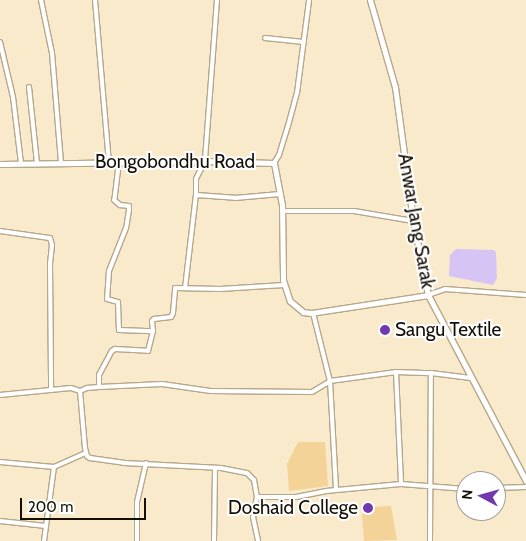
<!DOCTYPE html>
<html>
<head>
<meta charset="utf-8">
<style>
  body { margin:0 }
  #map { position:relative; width:526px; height:541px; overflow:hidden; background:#faeacc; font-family:Cabin,sans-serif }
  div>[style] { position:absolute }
  .green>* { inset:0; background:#f3d397 }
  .water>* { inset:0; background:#d6c5f4 }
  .roads { filter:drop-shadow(1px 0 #b6a78a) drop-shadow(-1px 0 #b6a78a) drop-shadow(0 1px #b6a78a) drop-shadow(0 -1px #b6a78a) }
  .street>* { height:4px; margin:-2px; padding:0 2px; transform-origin:2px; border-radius:2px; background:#fff }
  .secondary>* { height:5px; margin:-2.5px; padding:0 2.5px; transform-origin:2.5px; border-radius:2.5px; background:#fff }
  .dots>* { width:14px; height:14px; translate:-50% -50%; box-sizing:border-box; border:2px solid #fff; border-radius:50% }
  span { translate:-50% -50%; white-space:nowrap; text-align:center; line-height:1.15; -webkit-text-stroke:4px #fff; paint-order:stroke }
  .street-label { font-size:19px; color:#140f05 }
  .poi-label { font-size:19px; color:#140f05 }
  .left { translate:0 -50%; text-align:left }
  .right { translate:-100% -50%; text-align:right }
  .north { position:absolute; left:456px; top:471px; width:50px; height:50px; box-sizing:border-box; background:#fff; border:1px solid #a19f9b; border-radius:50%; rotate:276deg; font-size:14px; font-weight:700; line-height:20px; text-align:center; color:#140f05 }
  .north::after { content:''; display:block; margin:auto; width:18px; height:22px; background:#7239af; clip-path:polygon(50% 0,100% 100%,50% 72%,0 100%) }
  .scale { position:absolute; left:20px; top:498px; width:126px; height:22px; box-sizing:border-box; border:2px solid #140f05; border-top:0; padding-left:6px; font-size:15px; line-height:18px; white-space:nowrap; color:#140f05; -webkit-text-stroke:4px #fff; paint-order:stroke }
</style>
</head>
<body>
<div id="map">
  <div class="green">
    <div style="clip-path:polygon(298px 442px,325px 442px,328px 486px,289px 491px,287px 464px)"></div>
    <div style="clip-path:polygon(391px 506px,397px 540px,364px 541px,362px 514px,371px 507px)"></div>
  </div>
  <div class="water">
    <div style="clip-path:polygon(456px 249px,493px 250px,496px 252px,497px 278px,493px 285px,449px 276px,450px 255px)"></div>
  </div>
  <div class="roads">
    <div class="street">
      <div style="left:41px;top:0;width:54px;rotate:78.3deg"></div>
      <div style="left:52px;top:53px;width:109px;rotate:85.3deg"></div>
      <div style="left:95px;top:0;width:163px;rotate:85.1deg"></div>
      <div style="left:217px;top:0;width:161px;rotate:94.3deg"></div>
      <div style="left:205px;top:161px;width:20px;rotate:117deg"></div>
      <div style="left:196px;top:179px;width:16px;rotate:90deg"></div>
      <div style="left:196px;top:195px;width:39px;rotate:4deg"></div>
      <div style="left:235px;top:198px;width:45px;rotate:-5.1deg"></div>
      <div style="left:265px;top:38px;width:39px;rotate:6deg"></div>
      <div style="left:0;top:42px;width:57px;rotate:76.7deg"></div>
      <div style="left:13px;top:97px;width:66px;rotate:83.1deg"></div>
      <div style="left:29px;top:87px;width:76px;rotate:84deg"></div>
      <div style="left:119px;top:162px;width:38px;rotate:97deg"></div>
      <div style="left:114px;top:200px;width:8px;rotate:40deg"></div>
      <div style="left:120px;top:205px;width:9px;rotate:6deg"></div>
      <div style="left:129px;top:206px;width:4px;rotate:90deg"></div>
      <div style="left:129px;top:210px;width:18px;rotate:99deg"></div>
      <div style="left:126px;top:228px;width:46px;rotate:111.6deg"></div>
      <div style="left:109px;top:271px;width:28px;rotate:94deg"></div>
      <div style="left:107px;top:299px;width:11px;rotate:15deg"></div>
      <div style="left:118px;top:302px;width:28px;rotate:88deg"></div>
      <div style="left:119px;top:330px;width:34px;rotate:2deg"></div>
      <div style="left:274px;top:163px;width:9px;rotate:-58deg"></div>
      <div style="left:279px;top:155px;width:30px;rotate:-73deg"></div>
      <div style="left:288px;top:126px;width:34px;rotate:-75deg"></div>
      <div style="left:297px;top:93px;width:94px;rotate:-82.6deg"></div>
      <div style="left:286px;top:211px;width:68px"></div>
      <div style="left:354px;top:211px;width:60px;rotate:9.6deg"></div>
      <div style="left:0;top:231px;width:50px;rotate:8deg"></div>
      <div style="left:50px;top:238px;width:7px;rotate:74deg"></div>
      <div style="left:52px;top:245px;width:18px;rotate:96deg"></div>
      <div style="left:50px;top:263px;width:125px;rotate:89.5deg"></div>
      <div style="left:185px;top:288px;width:94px;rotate:-83.3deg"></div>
      <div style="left:428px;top:295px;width:18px;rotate:-19deg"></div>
      <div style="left:445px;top:289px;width:81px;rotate:4.2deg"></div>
      <div style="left:313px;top:313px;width:70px;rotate:76deg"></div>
      <div style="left:330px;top:381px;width:109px;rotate:86.8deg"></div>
      <div style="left:396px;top:372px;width:112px;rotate:87.4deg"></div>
      <div style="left:99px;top:387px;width:12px;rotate:-90deg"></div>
      <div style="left:99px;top:375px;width:27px;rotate:-62deg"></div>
      <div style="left:112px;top:351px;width:4px;rotate:-34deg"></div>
      <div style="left:115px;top:349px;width:33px;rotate:3deg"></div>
      <div style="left:148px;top:351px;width:21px;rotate:-76deg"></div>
      <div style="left:153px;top:331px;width:10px;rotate:-96deg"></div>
      <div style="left:152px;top:321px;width:3px;rotate:-45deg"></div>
      <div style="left:154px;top:319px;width:17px;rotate:-7deg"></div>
      <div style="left:171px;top:317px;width:4px;rotate:-63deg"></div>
      <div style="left:173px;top:313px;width:25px;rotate:-85deg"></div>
      <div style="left:175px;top:288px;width:45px;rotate:1.3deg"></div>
      <div style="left:220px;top:289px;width:64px;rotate:-3.6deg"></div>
      <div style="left:80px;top:391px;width:8px;rotate:-23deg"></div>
      <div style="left:87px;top:388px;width:12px;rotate:-5deg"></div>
      <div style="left:99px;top:387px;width:63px;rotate:-2.7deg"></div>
      <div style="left:162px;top:384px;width:49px;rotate:8.1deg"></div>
      <div style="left:211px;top:391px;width:101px;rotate:0.6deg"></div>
      <div style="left:312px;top:392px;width:21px;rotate:-31deg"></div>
      <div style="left:330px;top:381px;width:67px;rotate:-7.8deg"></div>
      <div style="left:396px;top:372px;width:35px;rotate:2deg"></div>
      <div style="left:431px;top:373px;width:40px;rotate:7.1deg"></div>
      <div style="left:0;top:395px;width:71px;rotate:-5.6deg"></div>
      <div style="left:71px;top:388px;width:9px;rotate:18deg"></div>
      <div style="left:80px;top:391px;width:57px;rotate:85deg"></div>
      <div style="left:85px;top:448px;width:8px;rotate:76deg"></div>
      <div style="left:87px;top:456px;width:4px;rotate:34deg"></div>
      <div style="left:90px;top:458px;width:34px;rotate:8deg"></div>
      <div style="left:124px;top:463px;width:97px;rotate:3deg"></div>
      <div style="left:221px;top:468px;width:26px;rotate:11deg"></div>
      <div style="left:247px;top:473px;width:10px;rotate:45deg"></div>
      <div style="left:254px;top:480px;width:17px;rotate:80deg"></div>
      <div style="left:0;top:462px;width:54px;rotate:5.3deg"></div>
      <div style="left:496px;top:488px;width:30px;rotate:-2deg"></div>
      <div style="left:257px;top:497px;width:39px"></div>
      <div style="left:296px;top:497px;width:31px;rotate:-11deg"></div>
      <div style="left:326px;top:491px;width:75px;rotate:-5.3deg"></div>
      <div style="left:401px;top:484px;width:65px;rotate:4.4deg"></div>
      <div style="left:257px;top:497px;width:20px;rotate:101deg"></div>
      <div style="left:253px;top:517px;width:25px;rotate:78deg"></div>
      <div style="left:0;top:521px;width:46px;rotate:6.2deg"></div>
      <div style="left:44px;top:541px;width:75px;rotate:-82.3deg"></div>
      <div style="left:54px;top:467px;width:35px;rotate:-24deg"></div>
      <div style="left:137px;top:541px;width:39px;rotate:-90deg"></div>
      <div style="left:137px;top:502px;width:40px;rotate:-77deg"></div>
      <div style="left:214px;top:541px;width:73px;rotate:-89.2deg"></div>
      <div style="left:430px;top:541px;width:168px;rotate:-89.7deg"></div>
    </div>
    <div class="secondary">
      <div style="left:370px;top:0;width:91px;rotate:74deg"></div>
      <div style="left:395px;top:87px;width:135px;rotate:82.3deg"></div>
      <div style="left:413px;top:221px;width:76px;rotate:78.5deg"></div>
      <div style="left:428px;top:295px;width:210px;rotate:62.2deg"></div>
      <div style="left:0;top:164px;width:205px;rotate:-0.8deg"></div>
      <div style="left:205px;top:161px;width:69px;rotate:1.7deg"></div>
      <div style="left:274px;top:163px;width:43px;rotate:79.2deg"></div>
      <div style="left:282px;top:205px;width:75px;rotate:89.2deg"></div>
      <div style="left:283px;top:280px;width:22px;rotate:72deg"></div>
      <div style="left:290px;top:301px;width:17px;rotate:40deg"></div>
      <div style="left:303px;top:312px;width:8px;rotate:7deg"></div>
      <div style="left:311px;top:313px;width:118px;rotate:-8.7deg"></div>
    </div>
  </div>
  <div class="dots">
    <div style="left:385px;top:330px;background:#7239af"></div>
    <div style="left:368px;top:508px;background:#7239af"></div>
  </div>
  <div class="street-label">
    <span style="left:175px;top:162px">Bongobondhu Road</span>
    <span style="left:416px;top:221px;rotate:80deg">Anwar Jang Sarak</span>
  </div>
  <div class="poi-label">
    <span class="left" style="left:395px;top:330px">Sangu Textile</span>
    <span class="right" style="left:358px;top:508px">Doshaid College</span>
  </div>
  <div class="north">N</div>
  <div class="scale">200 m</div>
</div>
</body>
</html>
